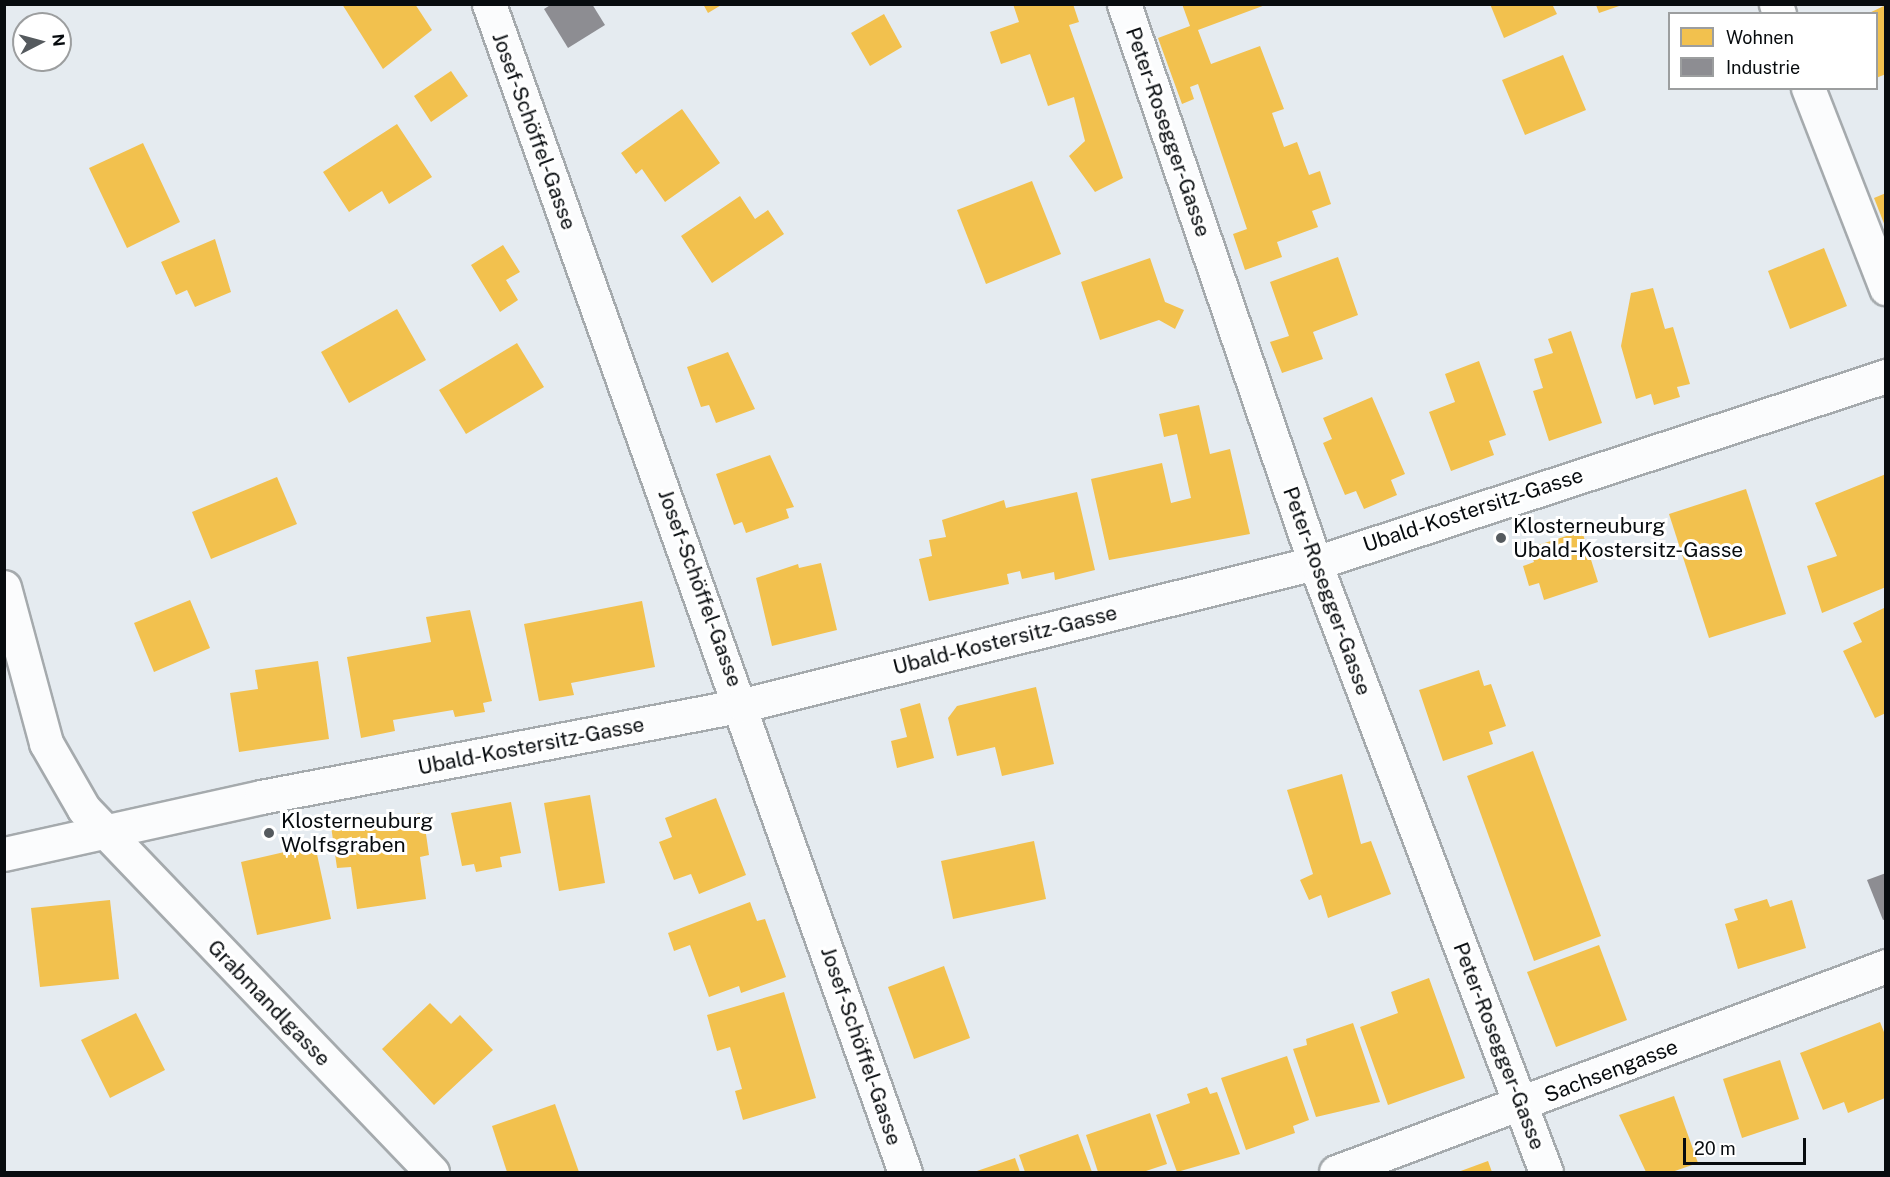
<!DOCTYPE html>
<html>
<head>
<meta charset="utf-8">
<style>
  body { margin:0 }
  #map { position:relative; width:1890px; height:1177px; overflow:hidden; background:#e5ebf0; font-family:"Public Sans",sans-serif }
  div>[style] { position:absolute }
  .homes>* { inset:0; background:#f2c14e }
  .industry>* { inset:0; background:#8d8d92 }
  .roads { filter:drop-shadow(2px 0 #a5aaad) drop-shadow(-2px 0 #a5aaad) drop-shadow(0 2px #a5aaad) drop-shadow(0 -2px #a5aaad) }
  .minor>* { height:33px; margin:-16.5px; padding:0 16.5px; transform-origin:16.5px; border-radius:16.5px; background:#fbfcfd }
  .dots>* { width:16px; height:16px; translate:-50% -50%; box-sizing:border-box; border:3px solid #fff; border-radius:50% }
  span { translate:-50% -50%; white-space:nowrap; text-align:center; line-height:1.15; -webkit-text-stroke:6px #fff; paint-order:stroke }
  .street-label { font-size:21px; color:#080c0f }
  .poi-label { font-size:21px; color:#080c0f }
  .left { translate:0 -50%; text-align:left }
  .frame { position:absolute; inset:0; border:6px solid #080c0f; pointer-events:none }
  .legend { position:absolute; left:1668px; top:12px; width:210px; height:78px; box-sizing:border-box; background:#fff; border:2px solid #9c9e9f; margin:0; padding:8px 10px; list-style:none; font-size:18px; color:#080c0f }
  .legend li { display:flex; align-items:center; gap:12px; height:30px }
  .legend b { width:30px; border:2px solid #9c9e9f }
  .north { position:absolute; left:12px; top:12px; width:60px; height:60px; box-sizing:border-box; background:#fff; border:2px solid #9c9e9f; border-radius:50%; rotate:84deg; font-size:16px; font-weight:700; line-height:24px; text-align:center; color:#080c0f }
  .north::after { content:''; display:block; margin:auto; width:21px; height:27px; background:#555a5e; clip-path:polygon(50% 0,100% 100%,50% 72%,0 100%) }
  .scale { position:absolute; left:1683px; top:1138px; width:123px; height:27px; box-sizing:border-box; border:3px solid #080c0f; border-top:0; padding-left:8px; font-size:18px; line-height:21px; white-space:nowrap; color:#080c0f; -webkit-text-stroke:4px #fff; paint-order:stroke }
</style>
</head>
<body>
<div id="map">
  <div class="homes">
    <div style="clip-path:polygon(342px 4px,415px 4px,432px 30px,383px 69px)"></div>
    <div style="clip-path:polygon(703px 4px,723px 4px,708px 13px)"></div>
    <div style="clip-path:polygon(1013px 4px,1073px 4px,1079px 22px,1069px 25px,1123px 178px,1095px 192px,1069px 156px,1085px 141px,1074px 97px,1048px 106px,1030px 54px,1001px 64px,990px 32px,1019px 22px)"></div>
    <div style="clip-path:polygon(1182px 4px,1268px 4px,1198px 30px,1211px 64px,1260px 46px,1284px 109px,1272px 113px,1284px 147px,1297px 142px,1309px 175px,1320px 171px,1331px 204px,1312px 211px,1318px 227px,1277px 242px,1282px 257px,1245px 270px,1233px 234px,1247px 229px,1198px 84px,1190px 87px,1194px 99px,1182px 104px,1158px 38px,1190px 26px)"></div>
    <div style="clip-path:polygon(1490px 4px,1552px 4px,1557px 14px,1504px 38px)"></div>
    <div style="clip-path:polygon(1596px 5px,1622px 5px,1599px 13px)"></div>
    <div style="clip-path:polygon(1886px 5px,1886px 74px,1876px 78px,1876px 14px,1867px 14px)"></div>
    <div style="clip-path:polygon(884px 14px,902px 47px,870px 66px,851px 33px)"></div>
    <div style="clip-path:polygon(1563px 55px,1586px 110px,1525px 135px,1502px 80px)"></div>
    <div style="clip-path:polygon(451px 71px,468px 96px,431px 122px,414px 96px)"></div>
    <div style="clip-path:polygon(682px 109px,720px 163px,665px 202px,642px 169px,636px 174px,621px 153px)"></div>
    <div style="clip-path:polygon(397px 124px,432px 177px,389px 204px,382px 191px,349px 212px,323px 172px)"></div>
    <div style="clip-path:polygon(143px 143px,180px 222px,127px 248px,89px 168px)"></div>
    <div style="clip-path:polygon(1032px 181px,1061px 254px,986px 284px,957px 210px)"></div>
    <div style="clip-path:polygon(1886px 193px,1886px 226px,1885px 226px,1874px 198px)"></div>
    <div style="clip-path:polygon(740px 196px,755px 219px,768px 210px,784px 234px,712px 283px,681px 236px)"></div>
    <div style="clip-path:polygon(215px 239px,231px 292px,195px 307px,187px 290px,176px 295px,161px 262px)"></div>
    <div style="clip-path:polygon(503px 245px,520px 272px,506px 280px,518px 300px,500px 312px,471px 265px)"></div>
    <div style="clip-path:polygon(1824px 248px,1847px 306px,1790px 329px,1768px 271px)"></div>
    <div style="clip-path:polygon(1338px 257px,1358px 315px,1313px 332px,1323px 359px,1282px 373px,1270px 342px,1289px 336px,1270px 282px)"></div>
    <div style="clip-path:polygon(1150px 258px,1165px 302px,1184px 310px,1175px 329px,1159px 320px,1100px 340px,1081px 282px)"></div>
    <div style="clip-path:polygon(1653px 288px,1665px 329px,1673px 327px,1690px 384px,1677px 387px,1680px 397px,1654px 405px,1651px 394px,1636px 399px,1621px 346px,1631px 293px)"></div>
    <div style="clip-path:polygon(397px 309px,426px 360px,349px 403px,321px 352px)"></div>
    <div style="clip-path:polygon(1571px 331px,1602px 423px,1549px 441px,1533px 391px,1543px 388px,1534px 359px,1553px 353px,1548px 339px)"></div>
    <div style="clip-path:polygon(517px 343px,544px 387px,466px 434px,439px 390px)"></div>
    <div style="clip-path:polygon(728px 352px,755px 409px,716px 423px,709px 405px,701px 407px,687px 367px)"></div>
    <div style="clip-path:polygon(1479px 361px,1506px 435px,1489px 441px,1494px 455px,1451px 471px,1429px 412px,1455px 402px,1445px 374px)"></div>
    <div style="clip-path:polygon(1372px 397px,1405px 474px,1391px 480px,1397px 495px,1364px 509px,1356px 491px,1345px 495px,1323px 443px,1332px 439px,1323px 418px)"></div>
    <div style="clip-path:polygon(1199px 405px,1210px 454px,1230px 449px,1250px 534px,1109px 560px,1091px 479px,1162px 463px,1171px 503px,1191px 498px,1177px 434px,1164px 437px,1159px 414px)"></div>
    <div style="clip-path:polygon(770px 455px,794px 507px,786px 509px,789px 518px,746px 533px,742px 522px,734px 525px,716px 474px)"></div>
    <div style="clip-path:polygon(1886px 474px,1886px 587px,1822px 613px,1807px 566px,1837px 556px,1815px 503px)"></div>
    <div style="clip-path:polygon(277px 477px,297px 524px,211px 559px,192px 512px)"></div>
    <div style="clip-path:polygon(1746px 489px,1786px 614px,1709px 638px,1669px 514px)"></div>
    <div style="clip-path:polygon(1077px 492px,1095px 570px,1055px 580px,1054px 572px,1022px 579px,1020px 571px,1007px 574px,1009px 584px,929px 601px,919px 559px,932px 556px,929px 540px,946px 537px,942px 520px,1004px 500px,1006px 508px)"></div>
    <div style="clip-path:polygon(1582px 531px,1598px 582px,1544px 600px,1539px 583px,1529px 586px,1523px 566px,1534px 562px,1529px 548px)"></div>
    <div style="clip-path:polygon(821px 563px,837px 630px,772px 646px,756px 578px,798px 564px,799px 568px)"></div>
    <div style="clip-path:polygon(190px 600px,210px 648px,154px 672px,134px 623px)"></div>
    <div style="clip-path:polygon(642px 601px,655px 667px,571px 683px,574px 695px,539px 701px,524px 624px)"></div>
    <div style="clip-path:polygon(1886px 607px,1886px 713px,1875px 718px,1843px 651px,1862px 642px,1853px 623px)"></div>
    <div style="clip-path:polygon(470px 610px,492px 701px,483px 703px,485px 712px,455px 717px,453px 710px,393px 720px,395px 731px,361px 738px,347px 657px,431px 642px,426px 617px)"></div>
    <div style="clip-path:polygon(318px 661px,329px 739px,239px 752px,230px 693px,258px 689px,255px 670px)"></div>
    <div style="clip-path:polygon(1479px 670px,1484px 686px,1491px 684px,1506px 726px,1489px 732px,1493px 744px,1443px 761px,1419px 690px)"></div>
    <div style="clip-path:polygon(1036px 687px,1054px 764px,1002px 776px,995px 747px,957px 756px,948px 718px,957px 706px)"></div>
    <div style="clip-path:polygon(920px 703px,934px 758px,897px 768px,891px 741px,907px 737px,900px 709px)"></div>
    <div style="clip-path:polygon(1533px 751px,1601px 936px,1534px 961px,1467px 776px)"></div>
    <div style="clip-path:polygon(1342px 774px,1361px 844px,1371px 841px,1391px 894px,1328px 918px,1321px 895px,1309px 900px,1300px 880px,1313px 874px,1287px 790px)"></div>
    <div style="clip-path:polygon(590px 795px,605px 883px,559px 891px,544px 803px)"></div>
    <div style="clip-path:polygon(716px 798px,746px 875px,699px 894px,691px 874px,674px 880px,659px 842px,672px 837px,665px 818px)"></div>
    <div style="clip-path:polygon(511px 802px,521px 853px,500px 857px,502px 867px,476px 872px,474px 864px,462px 866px,451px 813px)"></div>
    <div style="clip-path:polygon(423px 813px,429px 855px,420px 857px,426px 899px,357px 909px,351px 867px,337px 868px,331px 826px)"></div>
    <div style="clip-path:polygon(1034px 841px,1046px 899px,953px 919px,941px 861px)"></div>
    <div style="clip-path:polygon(315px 845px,331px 919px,257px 935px,241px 862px)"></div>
    <div style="clip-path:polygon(1767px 899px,1770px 907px,1792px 900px,1806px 948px,1738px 969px,1725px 924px,1738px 920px,1734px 909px)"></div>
    <div style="clip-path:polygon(110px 900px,119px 979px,40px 987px,31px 908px)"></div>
    <div style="clip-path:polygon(750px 902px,757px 921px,765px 919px,786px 977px,741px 993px,739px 986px,709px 997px,690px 945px,674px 951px,668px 933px)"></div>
    <div style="clip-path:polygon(1599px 945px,1627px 1020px,1556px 1047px,1527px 972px)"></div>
    <div style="clip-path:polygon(944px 966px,970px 1038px,914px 1059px,888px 987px)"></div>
    <div style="clip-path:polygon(1429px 978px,1465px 1078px,1388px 1105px,1360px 1027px,1398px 1013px,1391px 992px)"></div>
    <div style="clip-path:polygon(784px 992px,816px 1098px,743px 1120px,735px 1091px,742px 1089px,730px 1047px,717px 1051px,707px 1015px)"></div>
    <div style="clip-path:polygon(430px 1003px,451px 1024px,460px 1015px,493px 1050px,434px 1105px,382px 1049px)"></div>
    <div style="clip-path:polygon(136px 1013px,165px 1070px,110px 1098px,81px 1040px)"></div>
    <div style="clip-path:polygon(1880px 1022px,1886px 1037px,1885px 1098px,1848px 1113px,1844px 1102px,1823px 1110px,1800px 1053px)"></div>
    <div style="clip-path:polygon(1353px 1023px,1380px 1102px,1316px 1117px,1293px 1049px,1307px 1045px,1306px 1039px)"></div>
    <div style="clip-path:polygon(1287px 1056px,1309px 1120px,1293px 1126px,1295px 1133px,1246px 1150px,1221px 1078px)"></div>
    <div style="clip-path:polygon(1780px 1060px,1799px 1119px,1742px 1138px,1723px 1079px)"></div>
    <div style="clip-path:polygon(1207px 1087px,1210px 1094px,1217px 1092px,1240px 1154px,1177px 1172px,1156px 1115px,1190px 1103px,1187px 1094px)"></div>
    <div style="clip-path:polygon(1674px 1096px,1698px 1163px,1672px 1172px,1646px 1172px,1619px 1115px)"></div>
    <div style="clip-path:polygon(555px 1104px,579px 1172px,507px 1172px,492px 1126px)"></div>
    <div style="clip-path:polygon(1150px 1113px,1167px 1164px,1143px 1172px,1098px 1172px,1086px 1135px)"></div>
    <div style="clip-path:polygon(1078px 1134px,1092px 1172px,1025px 1172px,1019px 1155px)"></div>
    <div style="clip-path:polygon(1015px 1158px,1020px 1172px,974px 1172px)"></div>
    <div style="clip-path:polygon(1488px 1161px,1492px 1172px,1458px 1172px)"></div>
  </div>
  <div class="industry">
    <div style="clip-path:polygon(552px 4px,592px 4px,605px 25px,568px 48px,544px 9px)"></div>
    <div style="clip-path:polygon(1886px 873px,1886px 919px,1883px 920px,1867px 880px)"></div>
  </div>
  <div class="roads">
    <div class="minor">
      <div style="left:489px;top:4px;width:1240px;rotate:70.4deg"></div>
      <div style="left:1124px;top:4px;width:591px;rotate:71.14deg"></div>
      <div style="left:1315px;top:563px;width:651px;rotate:69.23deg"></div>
      <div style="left:1776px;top:4px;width:10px;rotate:73deg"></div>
      <div style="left:1808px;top:88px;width:215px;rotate:68.7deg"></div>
      <div style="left:4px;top:587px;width:162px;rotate:74.9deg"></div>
      <div style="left:46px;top:743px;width:76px;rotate:60.1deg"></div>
      <div style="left:84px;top:809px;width:503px;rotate:46.21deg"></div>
      <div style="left:4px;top:854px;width:263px;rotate:-12.5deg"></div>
      <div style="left:261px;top:797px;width:491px;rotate:-10.8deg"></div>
      <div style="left:743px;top:705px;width:589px;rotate:-13.94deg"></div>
      <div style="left:1315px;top:563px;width:601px;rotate:-18.13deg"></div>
      <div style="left:1336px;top:1172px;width:587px;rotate:-20.53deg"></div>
    </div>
  </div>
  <div class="dots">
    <div style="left:1501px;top:538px;background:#555a5e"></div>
    <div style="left:269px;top:833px;background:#555a5e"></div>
  </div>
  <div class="street-label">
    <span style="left:534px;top:131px;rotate:70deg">Josef-Schöffel-Gasse</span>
    <span style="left:1168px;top:132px;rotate:71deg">Peter-Rosegger-Gasse</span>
    <span style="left:1473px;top:510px;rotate:-18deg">Ubald-Kostersitz-Gasse</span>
    <span style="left:700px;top:588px;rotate:70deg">Josef-Schöffel-Gasse</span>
    <span style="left:1327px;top:591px;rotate:70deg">Peter-Rosegger-Gasse</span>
    <span style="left:1005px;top:640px;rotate:-14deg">Ubald-Kostersitz-Gasse</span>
    <span style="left:531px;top:746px;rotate:-11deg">Ubald-Kostersitz-Gasse</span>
    <span style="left:269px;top:1003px;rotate:46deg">Grabmandlgasse</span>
    <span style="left:861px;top:1046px;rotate:71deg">Josef-Schöffel-Gasse</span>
    <span style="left:1499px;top:1046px;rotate:69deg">Peter-Rosegger-Gasse</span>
    <span style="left:1611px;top:1071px;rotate:-21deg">Sachsengasse</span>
  </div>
  <div class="poi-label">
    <span class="left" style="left:1513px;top:538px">Klosterneuburg<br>Ubald-Kostersitz-Gasse</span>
    <span class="left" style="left:281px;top:833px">Klosterneuburg<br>Wolfsgraben</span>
  </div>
  <div class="frame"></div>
  <ul class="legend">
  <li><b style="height:16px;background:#f2c14e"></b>Wohnen</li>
  <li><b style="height:16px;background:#8d8d92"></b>Industrie</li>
  </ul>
  <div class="north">N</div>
  <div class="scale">20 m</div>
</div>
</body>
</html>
